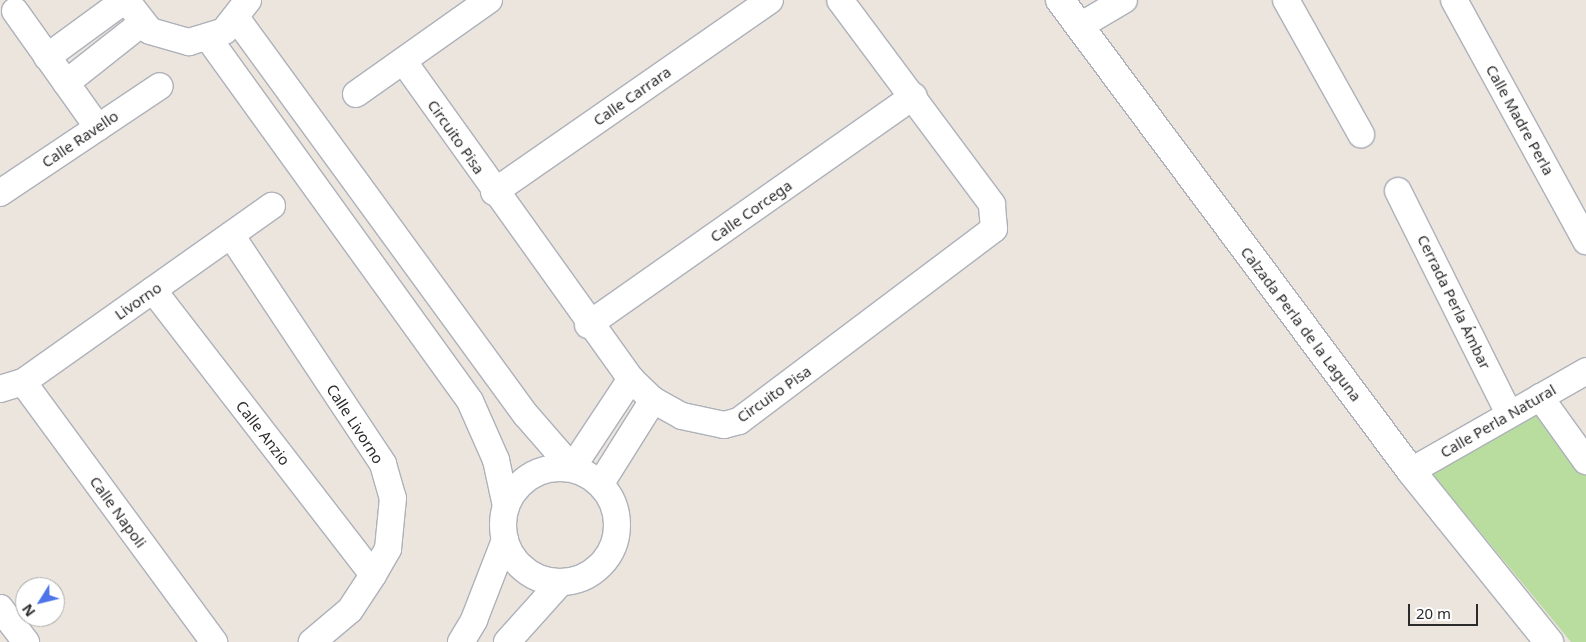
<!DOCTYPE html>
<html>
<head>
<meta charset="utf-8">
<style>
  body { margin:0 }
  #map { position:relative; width:1586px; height:642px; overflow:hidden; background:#ebe5de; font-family:"Noto Sans",sans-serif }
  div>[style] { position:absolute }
  .green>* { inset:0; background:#b9dd9f }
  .roads { filter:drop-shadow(1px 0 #aeb1ba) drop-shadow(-1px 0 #aeb1ba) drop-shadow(0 1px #aeb1ba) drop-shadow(0 -1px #aeb1ba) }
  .street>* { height:26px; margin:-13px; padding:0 13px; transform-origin:13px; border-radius:13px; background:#fff }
  .street>.ring { margin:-13px; padding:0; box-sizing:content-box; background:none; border:26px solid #fff; border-radius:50% }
  .secondary>* { height:28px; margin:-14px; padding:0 14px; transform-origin:14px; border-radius:14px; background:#fff }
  span { translate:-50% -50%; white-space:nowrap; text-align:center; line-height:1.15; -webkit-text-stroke:5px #fff; paint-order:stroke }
  .street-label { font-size:15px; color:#2b2b2b }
  .north { position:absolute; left:15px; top:577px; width:50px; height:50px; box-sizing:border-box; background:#fff; border:1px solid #aaa; border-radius:50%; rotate:234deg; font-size:14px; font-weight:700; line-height:20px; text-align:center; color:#2b2b2b }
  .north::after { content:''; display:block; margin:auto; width:18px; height:22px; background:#4d75e9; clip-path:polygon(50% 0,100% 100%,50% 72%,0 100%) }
  .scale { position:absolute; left:1408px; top:604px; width:70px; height:22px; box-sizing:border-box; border:2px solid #2b2b2b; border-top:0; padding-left:6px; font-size:15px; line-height:18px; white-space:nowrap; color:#2b2b2b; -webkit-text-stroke:4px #fff; paint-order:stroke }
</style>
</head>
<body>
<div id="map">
  <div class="green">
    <div style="clip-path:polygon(1539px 407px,1586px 474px,1586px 642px,1571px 642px,1429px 470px)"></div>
  </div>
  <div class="roads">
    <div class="street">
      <div style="left:126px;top:0;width:39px;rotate:52deg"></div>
      <div style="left:150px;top:31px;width:41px;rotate:15.8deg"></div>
      <div style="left:189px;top:42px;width:37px;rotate:-17deg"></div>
      <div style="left:224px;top:31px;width:39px;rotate:-52deg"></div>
      <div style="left:1286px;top:0;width:154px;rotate:60.8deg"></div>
      <div style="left:1454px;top:0;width:275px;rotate:61.3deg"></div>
      <div style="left:15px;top:11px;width:143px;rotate:54.6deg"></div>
      <div style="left:237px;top:19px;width:490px;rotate:53.9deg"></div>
      <div style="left:526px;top:415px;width:70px;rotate:49deg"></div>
      <div style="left:572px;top:468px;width:107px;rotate:-56.5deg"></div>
      <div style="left:1080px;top:26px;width:51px;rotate:-30.6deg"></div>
      <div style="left:209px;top:39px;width:446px;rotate:54.2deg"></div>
      <div style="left:470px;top:401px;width:64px;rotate:66.2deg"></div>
      <div style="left:496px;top:460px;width:47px;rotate:77.7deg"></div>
      <div style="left:47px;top:57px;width:97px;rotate:-36.2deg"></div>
      <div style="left:404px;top:62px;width:390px;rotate:54.4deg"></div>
      <div style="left:631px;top:379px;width:30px;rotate:44deg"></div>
      <div style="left:653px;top:400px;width:33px;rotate:29deg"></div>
      <div style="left:682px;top:416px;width:43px;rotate:12.1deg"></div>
      <div style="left:724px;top:425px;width:16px;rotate:-15deg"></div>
      <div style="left:739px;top:421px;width:319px;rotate:-37deg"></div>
      <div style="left:994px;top:229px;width:25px;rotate:-95deg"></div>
      <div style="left:992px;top:204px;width:254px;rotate:-126.7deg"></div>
      <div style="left:66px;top:83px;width:97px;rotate:-38.3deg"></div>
      <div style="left:356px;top:94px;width:163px;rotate:-35.3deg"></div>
      <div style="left:1398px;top:191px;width:249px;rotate:63.5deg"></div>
      <div style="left:494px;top:192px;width:336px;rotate:-34.8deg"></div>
      <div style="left:0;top:193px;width:192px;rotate:-33.8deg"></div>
      <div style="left:231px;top:235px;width:275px;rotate:56.4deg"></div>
      <div style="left:383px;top:464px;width:35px;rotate:74deg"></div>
      <div style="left:393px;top:498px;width:51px;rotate:95.6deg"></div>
      <div style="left:388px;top:549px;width:30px;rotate:120deg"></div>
      <div style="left:373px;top:575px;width:42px;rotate:123.3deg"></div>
      <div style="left:350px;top:610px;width:50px;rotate:139.9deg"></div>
      <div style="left:153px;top:290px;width:360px;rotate:52.3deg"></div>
      <div style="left:588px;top:325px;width:398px;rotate:-35.1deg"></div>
      <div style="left:23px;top:382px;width:323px;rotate:53.7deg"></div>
      <div style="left:0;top:389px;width:24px;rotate:-17deg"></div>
      <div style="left:23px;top:382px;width:305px;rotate:-35.3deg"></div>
      <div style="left:1540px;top:397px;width:79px;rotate:54.3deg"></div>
      <div class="ring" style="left:503px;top:468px;width:88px;height:88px"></div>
      <div style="left:1411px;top:471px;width:202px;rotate:-29.7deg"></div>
      <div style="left:601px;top:483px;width:98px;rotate:-57.9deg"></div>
      <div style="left:0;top:608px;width:43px;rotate:52.6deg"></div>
      <div style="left:461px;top:642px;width:26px;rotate:-59deg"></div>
      <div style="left:474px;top:620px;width:86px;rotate:-68.8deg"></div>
      <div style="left:507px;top:642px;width:79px;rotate:-48.1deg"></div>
    </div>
    <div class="secondary">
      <div style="left:1060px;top:0;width:587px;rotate:53.31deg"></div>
      <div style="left:1411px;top:471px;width:220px;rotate:51.1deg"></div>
    </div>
  </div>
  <div class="street-label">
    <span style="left:632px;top:96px;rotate:-35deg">Calle Carrara</span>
    <span style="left:1520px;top:120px;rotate:61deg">Calle Madre Perla</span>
    <span style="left:456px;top:137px;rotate:55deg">Circuito Pisa</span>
    <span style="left:80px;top:139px;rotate:-34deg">Calle Ravello</span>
    <span style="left:751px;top:211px;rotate:-35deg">Calle Corcega</span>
    <span style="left:138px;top:301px;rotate:-35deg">Livorno</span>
    <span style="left:1454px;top:302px;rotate:64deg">Cerrada Perla Ámbar</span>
    <span style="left:1301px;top:324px;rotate:53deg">Calzada Perla de la Laguna</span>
    <span style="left:774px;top:394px;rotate:-35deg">Circuito Pisa</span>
    <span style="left:1498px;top:421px;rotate:-30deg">Calle Perla Natural</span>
    <span style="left:355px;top:424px;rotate:57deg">Calle Livorno</span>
    <span style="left:263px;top:433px;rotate:52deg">Calle Anzio</span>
    <span style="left:118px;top:512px;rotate:54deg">Calle Napoli</span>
  </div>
  <div class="north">N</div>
  <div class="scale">20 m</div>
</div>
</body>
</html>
